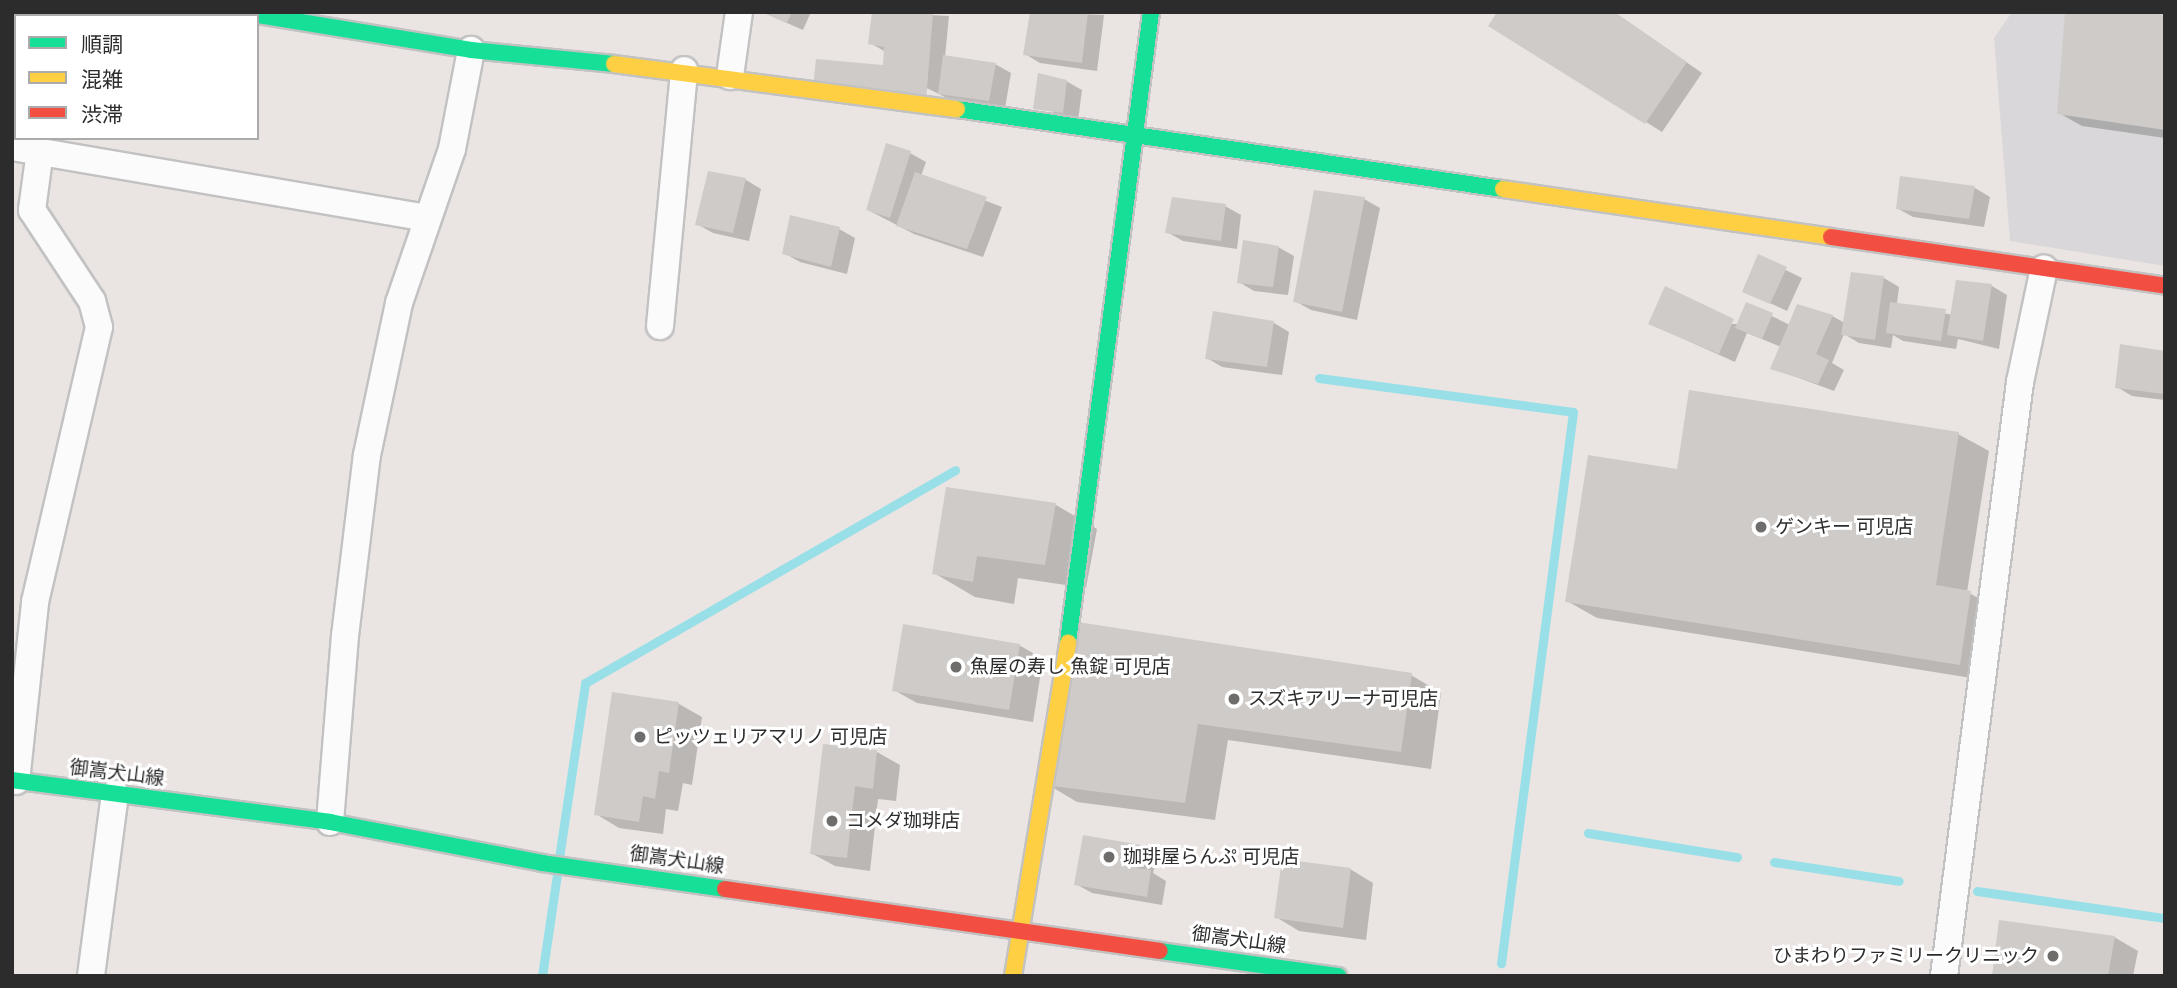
<!DOCTYPE html>
<html>
<head>
<meta charset="utf-8">
<style>
  body { margin:0 }
  #map { position:relative; width:2177px; height:988px; overflow:hidden; background:#eae5e2; font-family:Arial,"Noto Sans JP",sans-serif }
  div>[style] { position:absolute }
  .industrial>* { inset:0; background:#d9d7d9 }
  .shadow>* { inset:0; background:#0003 }
  .stream>* { height:9px; margin:-4.5px; padding:0 4.5px; transform-origin:4.5px; border-radius:4.5px; background:#98dfe8 }
  .building>* { inset:0; background:#cfcbc9 }
  .roads { filter:drop-shadow(2px 0 #c3c2c3) drop-shadow(-2px 0 #c3c2c3) drop-shadow(0 2px #c3c2c3) drop-shadow(0 -2px #c3c2c3) }
  .street>* { height:26px; margin:-13px; padding:0 13px; transform-origin:13px; border-radius:13px; background:#fcfbfb }
  .fast>* { height:16px; margin:-8px; padding:0 8px; transform-origin:8px; border-radius:8px; background:#16e098 }
  .slow>* { height:16px; margin:-8px; padding:0 8px; transform-origin:8px; border-radius:8px; background:#ffcf43 }
  .jam>* { height:16px; margin:-8px; padding:0 8px; transform-origin:8px; border-radius:8px; background:#f24e42 }
  .dots>* { width:19px; height:19px; translate:-50% -50%; box-sizing:border-box; border:4px solid #fff; border-radius:50% }
  span { translate:-50% -50%; white-space:nowrap; text-align:center; line-height:1.15; -webkit-text-stroke:6px #fff; paint-order:stroke }
  .poi-label { font-size:19px; color:#2c2c2c }
  .left { translate:0 -50%; text-align:left }
  .right { translate:-100% -50%; text-align:right }
  .street-label { font-size:19px; color:#2c2c2c }
  .frame { position:absolute; inset:0; border:14px solid #2c2c2c; pointer-events:none }
  .legend { position:absolute; left:14px; top:14px; width:245px; height:126px; box-sizing:border-box; background:#fff; border:2px solid #ababab; margin:0; padding:9px 12px; list-style:none; font-size:21px; color:#2c2c2c }
  .legend li { display:flex; align-items:center; gap:14px; height:35px }
  .legend b { width:35px; border:2px solid #ababab }
</style>
</head>
<body>
<div id="map">
  <div class="industrial">
    <div style="clip-path:polygon(2012px 12px,2165px 12px,2165px 266px,2010px 241px,1994px 38px)"></div>
  </div>
  <div class="shadow">
    <div style="clip-path:polygon(762px 12px,811px 12px,803px 30px)"></div>
    <div style="clip-path:polygon(873px 12px,949px 16px,945px 57px,995px 64px,1011px 73px,1005px 108px,955px 102px,884px 67px,886px 52px,870px 43px)"></div>
    <div style="clip-path:polygon(1032px 12px,1104px 15px,1097px 71px,1040px 63px,1025px 54px)"></div>
    <div style="clip-path:polygon(1614px 12px,1702px 73px,1662px 132px,1491px 25px)"></div>
    <div style="clip-path:polygon(2165px 12px,2165px 138px,2082px 126px,2059px 113px)"></div>
    <div style="clip-path:polygon(1066px 81px,1082px 90px,1078px 121px,1051px 117px)"></div>
    <div style="clip-path:polygon(910px 153px,926px 162px,921px 176px,1002px 207px,983px 257px,914px 234px,868px 210px)"></div>
    <div style="clip-path:polygon(709px 173px,746px 180px,761px 189px,749px 241px,713px 233px,697px 224px)"></div>
    <div style="clip-path:polygon(1901px 178px,1975px 188px,1990px 197px,1984px 227px,1913px 217px,1897px 208px)"></div>
    <div style="clip-path:polygon(1364px 199px,1380px 208px,1357px 320px,1311px 310px,1295px 301px)"></div>
    <div style="clip-path:polygon(1225px 206px,1241px 215px,1237px 249px,1183px 241px,1167px 232px)"></div>
    <div style="clip-path:polygon(839px 229px,855px 238px,847px 274px,800px 262px,784px 253px)"></div>
    <div style="clip-path:polygon(1278px 247px,1294px 256px,1288px 295px,1254px 291px,1239px 282px)"></div>
    <div style="clip-path:polygon(1759px 257px,1802px 278px,1787px 311px,1744px 291px)"></div>
    <div style="clip-path:polygon(1884px 278px,1899px 287px,1897px 304px,1953px 315px,1958px 282px,1992px 286px,2007px 295px,1999px 349px,1958px 339px,1956px 349px,1903px 341px,1893px 335px,1891px 348px,1859px 343px,1844px 334px,1832px 363px,1844px 370px,1834px 391px,1772px 368px,1781px 347px,1747px 333px,1735px 362px,1650px 324px,1739px 324px,1747px 304px,1790px 325px,1832px 316px,1845px 323px)"></div>
    <div style="clip-path:polygon(1274px 323px,1289px 332px,1282px 375px,1222px 367px,1207px 358px)"></div>
    <div style="clip-path:polygon(2165px 353px,2165px 400px,2132px 396px,2117px 387px)"></div>
    <div style="clip-path:polygon(1958px 434px,1989px 451px,1967px 592px,2001px 610px,1990px 681px,1597px 618px,1567px 601px,1679px 471px)"></div>
    <div style="clip-path:polygon(1056px 505px,1097px 529px,1086px 588px,1018px 578px,1014px 604px,975px 597px,934px 573px)"></div>
    <div style="clip-path:polygon(1073px 623px,1411px 675px,1441px 693px,1431px 769px,1228px 740px,1215px 820px,1077px 802px,1047px 784px)"></div>
    <div style="clip-path:polygon(1019px 645px,1043px 659px,1033px 722px,917px 703px,894px 690px)"></div>
    <div style="clip-path:polygon(614px 694px,679px 704px,702px 717px,692px 785px,683px 783px,678px 811px,666px 809px,663px 834px,619px 828px,596px 814px)"></div>
    <div style="clip-path:polygon(877px 752px,900px 765px,896px 801px,878px 799px,870px 871px,835px 866px,811px 853px)"></div>
    <div style="clip-path:polygon(1084px 837px,1141px 847px,1157px 856px,1153px 873px,1166px 881px,1162px 905px,1092px 893px,1076px 884px)"></div>
    <div style="clip-path:polygon(1350px 869px,1373px 883px,1366px 940px,1299px 931px,1276px 917px)"></div>
    <div style="clip-path:polygon(2114px 937px,2138px 951px,2133px 976px,1995px 976px)"></div>
  </div>
  <div class="stream">
    <div style="left:1319px;top:378px;width:256px;rotate:7.6deg"></div>
    <div style="left:1573px;top:412px;width:556px;rotate:97.44deg"></div>
    <div style="left:1588px;top:833px;width:151px;rotate:9.2deg"></div>
    <div style="left:559px;top:858px;width:177px;rotate:-81.5deg"></div>
    <div style="left:585px;top:683px;width:427px;rotate:-29.9deg"></div>
    <div style="left:1774px;top:862px;width:126px;rotate:8.6deg"></div>
    <div style="left:1977px;top:891px;width:190px;rotate:8.2deg"></div>
    <div style="left:542px;top:976px;width:102px;rotate:-81.6deg"></div>
  </div>
  <div class="building">
    <div style="clip-path:polygon(763px 12px,792px 12px,787px 23px)"></div>
    <div style="clip-path:polygon(872px 12px,933px 12px,926px 102px,813px 86px,816px 59px,883px 65px,884px 47px,868px 44px)"></div>
    <div style="clip-path:polygon(1030px 12px,1088px 12px,1082px 63px,1023px 55px)"></div>
    <div style="clip-path:polygon(1497px 12px,1614px 12px,1687px 62px,1645px 124px,1488px 26px)"></div>
    <div style="clip-path:polygon(2065px 12px,2165px 12px,2165px 130px,2057px 114px)"></div>
    <div style="clip-path:polygon(943px 55px,996px 63px,989px 101px,938px 94px)"></div>
    <div style="clip-path:polygon(1038px 73px,1067px 80px,1063px 113px,1033px 109px)"></div>
    <div style="clip-path:polygon(886px 143px,911px 151px,890px 218px,866px 210px)"></div>
    <div style="clip-path:polygon(708px 171px,746px 178px,733px 233px,695px 225px)"></div>
    <div style="clip-path:polygon(915px 172px,987px 197px,967px 249px,896px 226px)"></div>
    <div style="clip-path:polygon(1900px 176px,1975px 186px,1969px 219px,1896px 209px)"></div>
    <div style="clip-path:polygon(1314px 190px,1365px 197px,1342px 312px,1293px 302px)"></div>
    <div style="clip-path:polygon(1172px 197px,1226px 204px,1221px 241px,1165px 233px)"></div>
    <div style="clip-path:polygon(790px 215px,840px 227px,831px 267px,782px 254px)"></div>
    <div style="clip-path:polygon(1243px 240px,1279px 246px,1273px 287px,1237px 283px)"></div>
    <div style="clip-path:polygon(1758px 254px,1787px 267px,1770px 304px,1742px 292px)"></div>
    <div style="clip-path:polygon(1851px 272px,1884px 276px,1875px 340px,1841px 335px)"></div>
    <div style="clip-path:polygon(1956px 280px,1992px 284px,1983px 341px,1947px 335px)"></div>
    <div style="clip-path:polygon(1665px 286px,1734px 319px,1719px 354px,1648px 324px)"></div>
    <div style="clip-path:polygon(1746px 302px,1773px 313px,1762px 339px,1735px 328px)"></div>
    <div style="clip-path:polygon(1890px 302px,1946px 309px,1941px 341px,1886px 333px)"></div>
    <div style="clip-path:polygon(1797px 304px,1833px 315px,1816px 354px,1829px 360px,1818px 384px,1770px 369px)"></div>
    <div style="clip-path:polygon(1213px 311px,1274px 321px,1267px 367px,1205px 359px)"></div>
    <div style="clip-path:polygon(2120px 344px,2165px 351px,2165px 394px,2115px 388px)"></div>
    <div style="clip-path:polygon(1689px 390px,1959px 432px,1936px 585px,1971px 591px,1960px 665px,1565px 602px,1588px 455px,1677px 469px)"></div>
    <div style="clip-path:polygon(946px 487px,1056px 503px,1045px 565px,977px 556px,973px 582px,932px 574px)"></div>
    <div style="clip-path:polygon(1071px 621px,1412px 673px,1401px 752px,1198px 724px,1185px 803px,1045px 785px)"></div>
    <div style="clip-path:polygon(903px 624px,1020px 644px,1009px 710px,892px 691px)"></div>
    <div style="clip-path:polygon(612px 692px,679px 702px,669px 773px,659px 771px,655px 799px,643px 796px,639px 822px,594px 815px)"></div>
    <div style="clip-path:polygon(823px 744px,877px 750px,873px 789px,855px 786px,847px 858px,810px 854px)"></div>
    <div style="clip-path:polygon(1083px 835px,1141px 845px,1137px 868px,1151px 870px,1147px 897px,1074px 885px)"></div>
    <div style="clip-path:polygon(1282px 859px,1351px 868px,1343px 928px,1274px 918px)"></div>
    <div style="clip-path:polygon(1999px 920px,2115px 936px,2108px 976px,1992px 976px)"></div>
  </div>
  <div class="roads">
    <div class="street">
      <div style="left:730px;top:76px;width:65px;rotate:-82deg"></div>
      <div style="left:12px;top:147px;width:420px;rotate:9.7deg"></div>
      <div style="left:660px;top:326px;width:257px;rotate:-84.6deg"></div>
      <div style="left:16px;top:781px;width:180px;rotate:-83.9deg"></div>
      <div style="left:35px;top:602px;width:282px;rotate:-76.9deg"></div>
      <div style="left:99px;top:327px;width:27px;rotate:-105deg"></div>
      <div style="left:92px;top:301px;width:109px;rotate:-123.4deg"></div>
      <div style="left:32px;top:210px;width:60px;rotate:-82.3deg"></div>
      <div style="left:330px;top:822px;width:187px;rotate:-85.4deg"></div>
      <div style="left:345px;top:636px;width:182px;rotate:-83.1deg"></div>
      <div style="left:367px;top:455px;width:155px;rotate:-78.1deg"></div>
      <div style="left:399px;top:303px;width:163px;rotate:-71deg"></div>
      <div style="left:452px;top:149px;width:101px;rotate:-79.1deg"></div>
      <div style="left:91px;top:976px;width:184px;rotate:-82.5deg"></div>
      <div style="left:1944px;top:976px;width:599px;rotate:-82.71deg"></div>
      <div style="left:2020px;top:382px;width:116px;rotate:-78.1deg"></div>
    </div>
    <div class="fast">
      <div style="left:240px;top:12px;width:234px;rotate:9.3deg"></div>
      <div style="left:471px;top:50px;width:144px;rotate:5.6deg"></div>
      <div style="left:957px;top:109px;width:552px;rotate:8.34deg"></div>
      <div style="left:1068px;top:642px;width:635px;rotate:-82.49deg"></div>
      <div style="left:12px;top:780px;width:321px;rotate:7.5deg"></div>
      <div style="left:330px;top:822px;width:216px;rotate:10.9deg"></div>
      <div style="left:542px;top:863px;width:185px;rotate:8.1deg"></div>
      <div style="left:1160px;top:951px;width:180px;rotate:8deg"></div>
    </div>
    <div class="slow">
      <div style="left:614px;top:64px;width:346px;rotate:7.5deg"></div>
      <div style="left:1503px;top:189px;width:331px;rotate:8.3deg"></div>
      <div style="left:1013px;top:976px;width:338px;rotate:-80.6deg"></div>
    </div>
    <div class="jam">
      <div style="left:1831px;top:237px;width:338px;rotate:8.3deg"></div>
      <div style="left:725px;top:889px;width:439px;rotate:8.1deg"></div>
    </div>
  </div>
  <div class="dots">
    <div style="left:1761px;top:527px;background:#6e6d6c"></div>
    <div style="left:956px;top:667px;background:#6e6d6c"></div>
    <div style="left:1234px;top:699px;background:#6e6d6c"></div>
    <div style="left:640px;top:737px;background:#6e6d6c"></div>
    <div style="left:832px;top:821px;background:#6e6d6c"></div>
    <div style="left:1109px;top:857px;background:#6e6d6c"></div>
    <div style="left:2053px;top:956px;background:#6e6d6c"></div>
  </div>
  <div class="poi-label">
    <span class="left" style="left:1775px;top:527px">ゲンキー 可児店</span>
    <span class="left" style="left:970px;top:667px">魚屋の寿し 魚錠 可児店</span>
    <span class="left" style="left:1248px;top:699px">スズキアリーナ可児店</span>
    <span class="left" style="left:654px;top:737px">ピッツェリアマリノ 可児店</span>
    <span class="left" style="left:846px;top:821px">コメダ珈琲店</span>
    <span class="left" style="left:1123px;top:857px">珈琲屋らんぷ 可児店</span>
    <span class="right" style="left:2039px;top:956px">ひまわりファミリークリニック</span>
  </div>
  <div class="street-label">
    <span style="left:117px;top:773px;rotate:7deg">御嵩犬山線</span>
    <span style="left:677px;top:860px;rotate:8deg">御嵩犬山線</span>
    <span style="left:1239px;top:940px;rotate:8deg">御嵩犬山線</span>
  </div>
  <div class="frame"></div>
  <ul class="legend">
  <li><b style="height:9px;background:#16e098"></b>順調</li>
  <li><b style="height:9px;background:#ffcf43"></b>混雑</li>
  <li><b style="height:9px;background:#f24e42"></b>渋滞</li>
  </ul>
</div>
</body>
</html>
